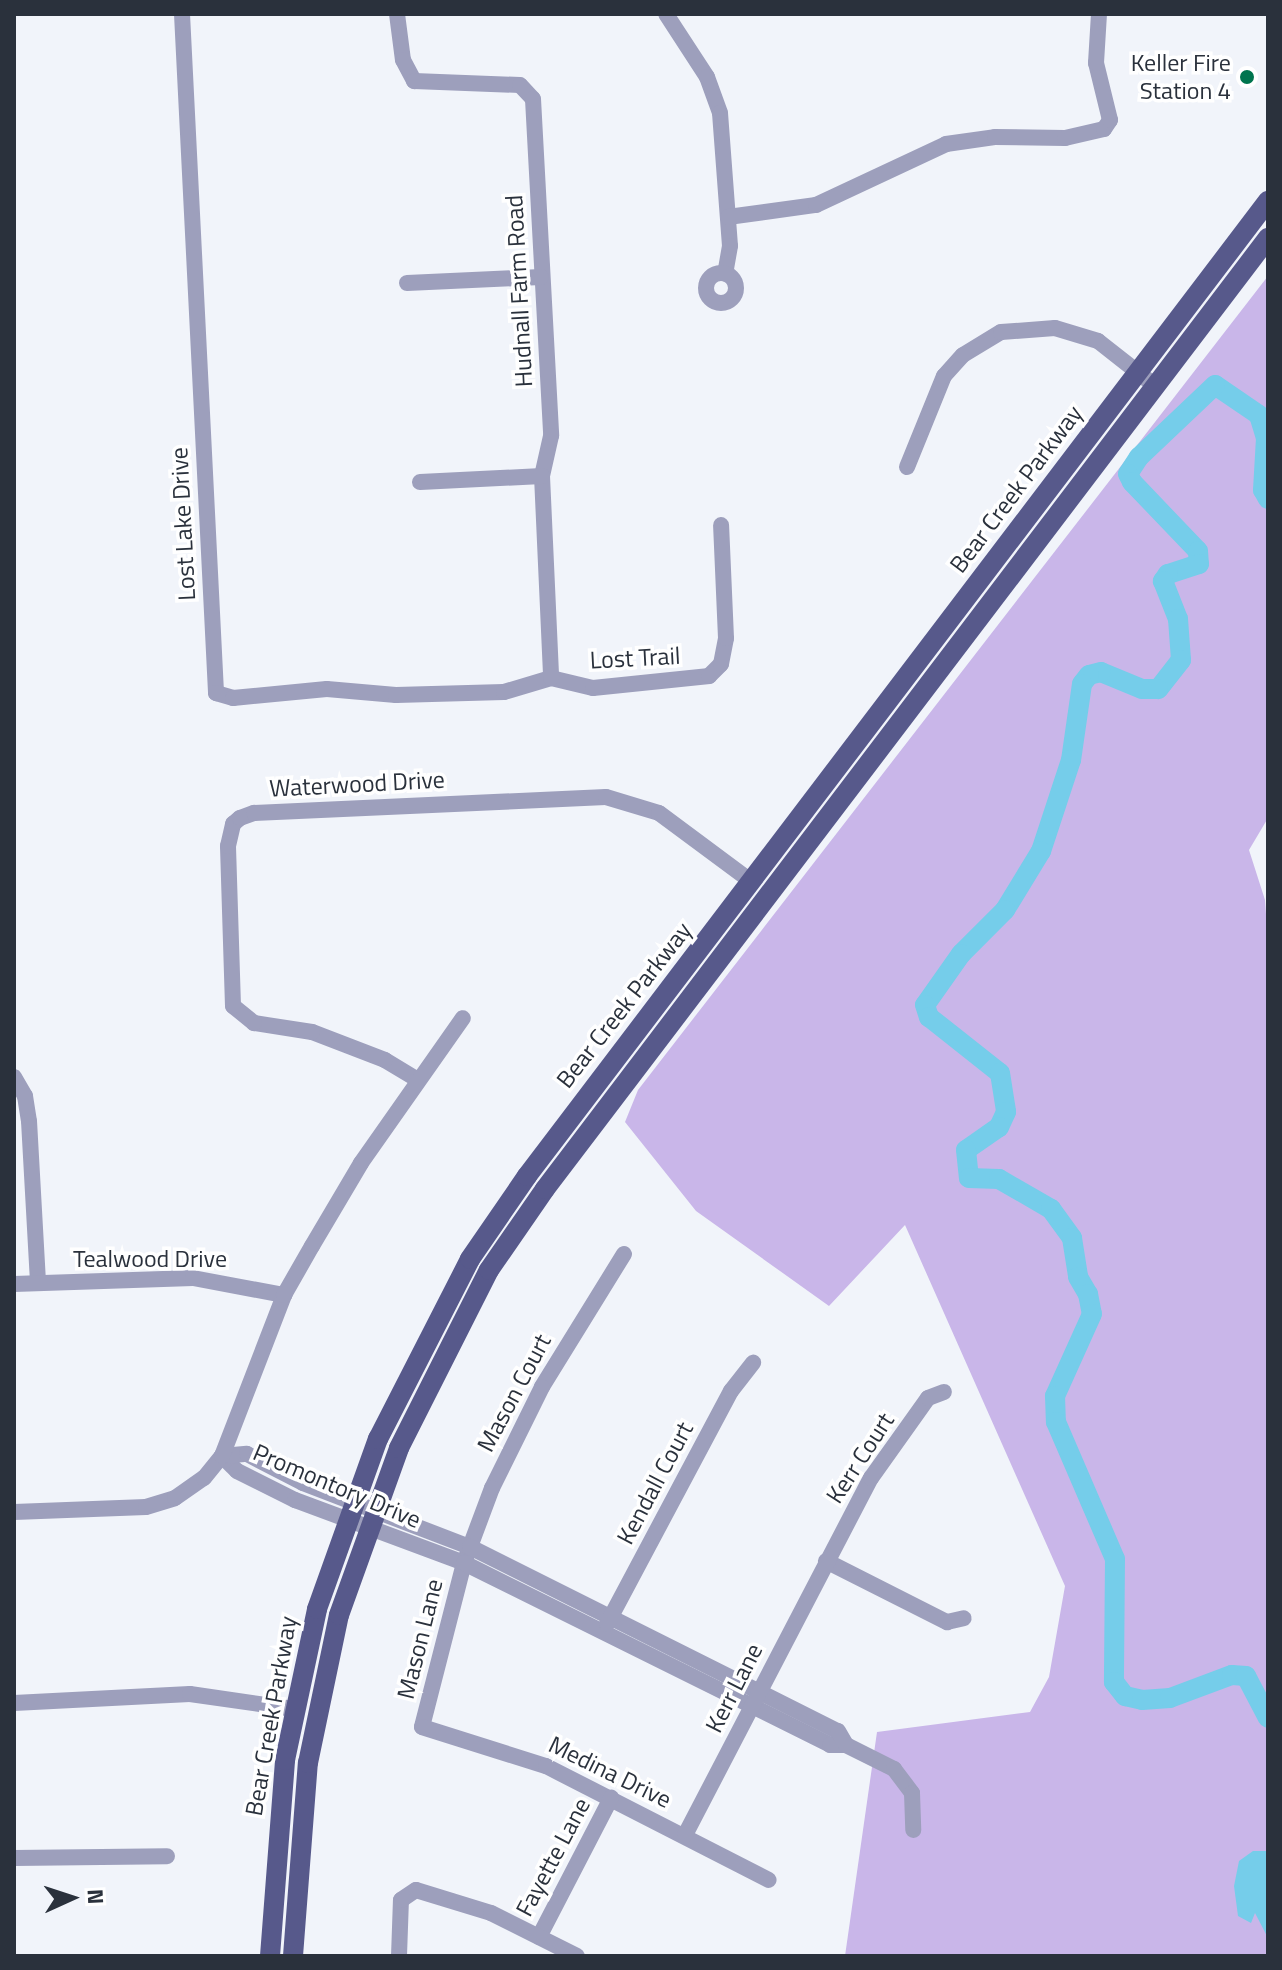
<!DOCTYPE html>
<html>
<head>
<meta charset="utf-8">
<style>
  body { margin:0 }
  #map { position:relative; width:1282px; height:1970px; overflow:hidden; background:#f1f4fa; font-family:"Titillium Web",sans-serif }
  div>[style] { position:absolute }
  .green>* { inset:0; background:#c9b6e9 }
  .water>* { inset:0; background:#75cdea }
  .river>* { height:20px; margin:-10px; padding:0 10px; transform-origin:10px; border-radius:10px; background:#75cdea }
  .minor>* { height:16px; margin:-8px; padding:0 8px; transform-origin:8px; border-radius:8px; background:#9d9fbc }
  .minor>.ring { margin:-8px; padding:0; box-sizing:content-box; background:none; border:16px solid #9d9fbc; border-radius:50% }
  .major>* { height:20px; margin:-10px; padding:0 10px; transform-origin:10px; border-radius:10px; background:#57598b }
  .dots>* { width:22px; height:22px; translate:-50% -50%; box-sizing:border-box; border:4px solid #fff; border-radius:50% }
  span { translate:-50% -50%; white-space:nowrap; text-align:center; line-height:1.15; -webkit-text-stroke:7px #fff; paint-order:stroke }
  .poi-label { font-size:24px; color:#2a313c }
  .right { translate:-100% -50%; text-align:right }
  .street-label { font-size:24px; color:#2a313c }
  .frame { position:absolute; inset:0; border:16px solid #2a313c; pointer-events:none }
  .north { position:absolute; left:32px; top:1858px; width:80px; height:80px; -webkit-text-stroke:6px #fff; paint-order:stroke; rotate:87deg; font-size:22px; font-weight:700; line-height:32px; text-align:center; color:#2a313c }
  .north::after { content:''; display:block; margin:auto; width:28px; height:36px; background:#2a313c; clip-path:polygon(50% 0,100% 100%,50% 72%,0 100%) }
</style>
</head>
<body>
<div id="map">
  <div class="green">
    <div style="clip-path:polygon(1268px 276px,1268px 818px,1249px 850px,1265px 900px,1268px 942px,1268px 1956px,845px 1956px,877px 1732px,1030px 1712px,1049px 1677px,1065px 1586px,905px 1225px,829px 1306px,696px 1211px,625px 1122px,638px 1090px)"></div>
  </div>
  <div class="water">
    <div style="clip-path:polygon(1253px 1851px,1268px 1851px,1268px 1938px,1255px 1913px,1251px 1923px,1238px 1916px,1234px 1886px,1239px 1861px)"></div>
  </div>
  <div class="river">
    <div style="left:1268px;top:499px;width:10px;rotate:-119deg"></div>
    <div style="left:1263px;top:490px;width:52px;rotate:-86.7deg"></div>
    <div style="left:1266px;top:438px;width:24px;rotate:-107deg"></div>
    <div style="left:1259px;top:415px;width:53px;rotate:-145.7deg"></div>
    <div style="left:1215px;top:385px;width:105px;rotate:136.5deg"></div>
    <div style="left:1139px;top:457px;width:20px;rotate:123deg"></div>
    <div style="left:1128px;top:474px;width:9px;rotate:63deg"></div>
    <div style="left:1132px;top:482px;width:95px;rotate:46.3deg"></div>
    <div style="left:1198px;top:551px;width:13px;rotate:86deg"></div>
    <div style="left:1199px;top:564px;width:33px;rotate:162deg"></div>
    <div style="left:1168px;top:574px;width:9px;rotate:126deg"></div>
    <div style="left:1163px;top:581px;width:41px;rotate:68.5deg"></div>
    <div style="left:1178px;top:619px;width:41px;rotate:85.8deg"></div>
    <div style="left:1181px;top:660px;width:37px;rotate:128deg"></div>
    <div style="left:1158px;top:689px;width:16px;rotate:180deg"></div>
    <div style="left:1142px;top:689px;width:44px;rotate:-157.5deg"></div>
    <div style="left:1101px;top:672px;width:12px;rotate:166deg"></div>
    <div style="left:1089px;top:675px;width:11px;rotate:128deg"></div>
    <div style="left:1082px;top:684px;width:77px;rotate:98.2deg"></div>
    <div style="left:1071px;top:760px;width:96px;rotate:108.2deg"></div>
    <div style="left:1041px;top:851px;width:69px;rotate:121.4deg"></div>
    <div style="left:1005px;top:910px;width:62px;rotate:135deg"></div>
    <div style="left:961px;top:954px;width:62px;rotate:125.2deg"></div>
    <div style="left:925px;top:1005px;width:13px;rotate:72deg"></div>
    <div style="left:929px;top:1017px;width:90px;rotate:38.3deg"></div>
    <div style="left:1000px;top:1073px;width:39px;rotate:81deg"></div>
    <div style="left:1006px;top:1112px;width:17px;rotate:115deg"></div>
    <div style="left:999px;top:1127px;width:40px;rotate:145.1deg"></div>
    <div style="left:966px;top:1150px;width:28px;rotate:84deg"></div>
    <div style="left:969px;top:1178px;width:30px;rotate:2deg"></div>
    <div style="left:999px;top:1179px;width:60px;rotate:30deg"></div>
    <div style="left:1051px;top:1209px;width:36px;rotate:54deg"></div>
    <div style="left:1072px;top:1238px;width:39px;rotate:81deg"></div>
    <div style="left:1078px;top:1277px;width:20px;rotate:60deg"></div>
    <div style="left:1088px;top:1294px;width:20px;rotate:79deg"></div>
    <div style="left:1092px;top:1314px;width:90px;rotate:114.3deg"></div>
    <div style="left:1055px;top:1396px;width:26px;rotate:88deg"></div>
    <div style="left:1056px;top:1422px;width:149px;rotate:66.7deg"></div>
    <div style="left:1115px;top:1559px;width:123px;rotate:90.5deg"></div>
    <div style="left:1114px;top:1682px;width:18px;rotate:52deg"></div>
    <div style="left:1125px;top:1696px;width:17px;rotate:13deg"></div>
    <div style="left:1142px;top:1700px;width:28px;rotate:-4deg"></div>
    <div style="left:1170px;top:1698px;width:66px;rotate:-20.4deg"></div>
    <div style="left:1232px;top:1675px;width:14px;rotate:4deg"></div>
    <div style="left:1246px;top:1676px;width:47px;rotate:62.4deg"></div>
  </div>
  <div class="minor">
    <div style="left:182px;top:14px;width:680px;rotate:87.13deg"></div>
    <div style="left:216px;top:693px;width:18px;rotate:16deg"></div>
    <div style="left:233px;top:698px;width:94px;rotate:-5.5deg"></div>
    <div style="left:327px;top:689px;width:69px;rotate:5deg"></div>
    <div style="left:396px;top:695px;width:108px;rotate:-1.6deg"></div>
    <div style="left:504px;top:692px;width:49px;rotate:-16.6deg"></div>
    <div style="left:551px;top:678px;width:43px;rotate:13.4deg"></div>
    <div style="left:593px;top:688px;width:117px;rotate:-5.9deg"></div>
    <div style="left:709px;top:676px;width:17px;rotate:-45deg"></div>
    <div style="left:721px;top:664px;width:26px;rotate:-79deg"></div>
    <div style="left:726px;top:638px;width:113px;rotate:-92.5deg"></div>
    <div style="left:397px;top:14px;width:46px;rotate:82.6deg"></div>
    <div style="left:403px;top:60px;width:24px;rotate:62deg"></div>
    <div style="left:414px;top:81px;width:106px;rotate:2.2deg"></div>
    <div style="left:520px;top:85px;width:19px;rotate:47deg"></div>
    <div style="left:533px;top:99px;width:337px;rotate:86.9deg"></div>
    <div style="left:551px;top:436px;width:41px;rotate:102.7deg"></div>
    <div style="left:542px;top:476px;width:202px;rotate:87.4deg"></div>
    <div style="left:666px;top:14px;width:75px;rotate:56.9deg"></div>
    <div style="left:707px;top:77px;width:38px;rotate:70deg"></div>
    <div style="left:720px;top:113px;width:133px;rotate:85.7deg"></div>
    <div style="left:730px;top:246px;width:28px;rotate:100deg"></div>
    <div style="left:728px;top:217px;width:89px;rotate:-7.8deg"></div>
    <div style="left:816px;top:205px;width:144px;rotate:-25.1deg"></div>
    <div style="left:946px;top:144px;width:49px;rotate:-8.1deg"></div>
    <div style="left:995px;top:137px;width:70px;rotate:0.8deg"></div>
    <div style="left:1065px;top:138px;width:40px;rotate:-13deg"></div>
    <div style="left:1104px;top:129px;width:11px;rotate:-56deg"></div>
    <div style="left:1110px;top:120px;width:59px;rotate:-103.8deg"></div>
    <div style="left:1096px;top:63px;width:49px;rotate:-86.5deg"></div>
    <div class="ring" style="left:706px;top:273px;width:14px;height:14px"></div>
    <div style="left:407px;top:283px;width:134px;rotate:-2.6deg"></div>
    <div style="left:907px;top:467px;width:98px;rotate:-67.9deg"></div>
    <div style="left:944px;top:376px;width:28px;rotate:-48deg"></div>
    <div style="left:963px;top:355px;width:44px;rotate:-31.2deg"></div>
    <div style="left:1001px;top:332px;width:54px;rotate:-4.2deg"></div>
    <div style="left:1055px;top:328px;width:45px;rotate:16.8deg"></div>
    <div style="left:1098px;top:341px;width:71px;rotate:38.2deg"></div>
    <div style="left:420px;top:482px;width:122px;rotate:-2.8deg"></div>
    <div style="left:14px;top:1077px;width:22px;rotate:60deg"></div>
    <div style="left:25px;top:1096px;width:25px;rotate:81deg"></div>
    <div style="left:29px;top:1121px;width:162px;rotate:86.8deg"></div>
    <div style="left:418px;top:1080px;width:39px;rotate:-149deg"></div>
    <div style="left:385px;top:1060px;width:78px;rotate:-159deg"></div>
    <div style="left:312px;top:1032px;width:59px;rotate:-171.2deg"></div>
    <div style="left:254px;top:1023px;width:27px;rotate:-141deg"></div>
    <div style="left:233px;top:1006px;width:160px;rotate:-91.8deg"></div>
    <div style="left:228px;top:846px;width:23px;rotate:-77deg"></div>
    <div style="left:233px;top:824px;width:9px;rotate:-41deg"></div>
    <div style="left:240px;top:818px;width:15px;rotate:-20deg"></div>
    <div style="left:254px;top:813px;width:352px;rotate:-2.6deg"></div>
    <div style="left:606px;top:797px;width:55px;rotate:16.8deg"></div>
    <div style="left:659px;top:813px;width:116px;rotate:36.6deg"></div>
    <div style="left:624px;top:1254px;width:156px;rotate:121.7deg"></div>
    <div style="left:542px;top:1387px;width:113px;rotate:116.3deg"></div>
    <div style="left:492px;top:1488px;width:80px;rotate:110.5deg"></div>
    <div style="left:464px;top:1563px;width:169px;rotate:104.4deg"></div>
    <div style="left:422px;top:1727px;width:130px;rotate:17.5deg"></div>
    <div style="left:546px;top:1766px;width:250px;rotate:27.1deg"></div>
    <div style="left:14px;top:1284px;width:179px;rotate:-1.9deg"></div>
    <div style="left:193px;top:1278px;width:93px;rotate:10.6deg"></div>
    <div style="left:222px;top:1456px;width:21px;rotate:45deg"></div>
    <div style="left:237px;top:1471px;width:65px;rotate:26.6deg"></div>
    <div style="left:295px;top:1500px;width:180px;rotate:20.4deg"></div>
    <div style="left:464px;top:1563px;width:409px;rotate:26.4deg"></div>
    <div style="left:830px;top:1745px;width:16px"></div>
    <div style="left:846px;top:1745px;width:54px;rotate:26.6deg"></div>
    <div style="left:894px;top:1769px;width:30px;rotate:53deg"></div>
    <div style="left:912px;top:1793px;width:37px;rotate:88deg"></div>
    <div style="left:222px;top:1456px;width:25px;rotate:-5deg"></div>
    <div style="left:247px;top:1454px;width:63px;rotate:27.4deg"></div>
    <div style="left:303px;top:1483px;width:179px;rotate:21deg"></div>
    <div style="left:470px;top:1547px;width:411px;rotate:26.6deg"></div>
    <div style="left:838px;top:1731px;width:16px;rotate:60deg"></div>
    <div style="left:14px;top:1512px;width:132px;rotate:-2.2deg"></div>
    <div style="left:146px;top:1507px;width:30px;rotate:-17deg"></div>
    <div style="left:175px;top:1498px;width:35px;rotate:-35deg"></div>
    <div style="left:204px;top:1478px;width:28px;rotate:-51deg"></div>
    <div style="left:222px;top:1456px;width:173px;rotate:-68.9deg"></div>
    <div style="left:284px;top:1295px;width:56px;rotate:-60.3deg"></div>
    <div style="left:312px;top:1246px;width:96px;rotate:-59.4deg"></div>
    <div style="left:361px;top:1163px;width:177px;rotate:-54.9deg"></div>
    <div style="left:826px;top:1561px;width:136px;rotate:26.8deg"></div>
    <div style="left:947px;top:1622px;width:17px;rotate:-13deg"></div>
    <div style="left:607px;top:1624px;width:264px;rotate:-62deg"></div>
    <div style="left:731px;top:1391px;width:36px;rotate:-52deg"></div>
    <div style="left:14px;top:1703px;width:176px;rotate:-2.9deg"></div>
    <div style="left:190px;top:1694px;width:105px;rotate:8.2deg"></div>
    <div style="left:685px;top:1835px;width:403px;rotate:-62.5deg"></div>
    <div style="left:871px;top:1478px;width:98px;rotate:-54.5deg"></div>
    <div style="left:928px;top:1398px;width:17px;rotate:-21deg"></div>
    <div style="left:14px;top:1858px;width:153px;rotate:-0.7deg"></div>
    <div style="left:539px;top:1937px;width:157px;rotate:-62.6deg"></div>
    <div style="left:399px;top:1956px;width:56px;rotate:-88deg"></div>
    <div style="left:401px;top:1900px;width:18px;rotate:-34deg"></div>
    <div style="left:416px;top:1890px;width:78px;rotate:17deg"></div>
    <div style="left:491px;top:1913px;width:96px;rotate:26.6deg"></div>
  </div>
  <div class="major">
    <div style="left:270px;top:1956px;width:197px;rotate:-85.6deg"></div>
    <div style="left:285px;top:1760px;width:154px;rotate:-78deg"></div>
    <div style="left:317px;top:1609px;width:181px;rotate:-70.3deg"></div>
    <div style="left:378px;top:1439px;width:202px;rotate:-62.9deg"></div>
    <div style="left:470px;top:1259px;width:101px;rotate:-55.5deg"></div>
    <div style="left:527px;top:1176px;width:1225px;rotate:-52.77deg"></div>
    <div style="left:293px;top:1956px;width:194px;rotate:-85.6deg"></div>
    <div style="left:308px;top:1763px;width:151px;rotate:-78.2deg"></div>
    <div style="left:339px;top:1615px;width:177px;rotate:-70.2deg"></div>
    <div style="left:399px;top:1448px;width:199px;rotate:-63.2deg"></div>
    <div style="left:489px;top:1270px;width:98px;rotate:-55.3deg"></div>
    <div style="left:545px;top:1189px;width:1195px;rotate:-52.76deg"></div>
  </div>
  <div class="dots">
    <div style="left:1247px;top:77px;background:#00744e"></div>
  </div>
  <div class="poi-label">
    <span class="right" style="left:1231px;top:77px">Keller Fire<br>Station 4</span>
  </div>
  <div class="street-label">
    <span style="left:519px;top:291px;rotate:-93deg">Hudnall Farm Road</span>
    <span style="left:1016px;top:489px;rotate:-53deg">Bear Creek Parkway</span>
    <span style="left:183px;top:524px;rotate:-93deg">Lost Lake Drive</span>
    <span style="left:635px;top:658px;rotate:-3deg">Lost Trail</span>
    <span style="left:357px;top:784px;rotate:-3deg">Waterwood Drive</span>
    <span style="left:624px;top:1005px;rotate:-52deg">Bear Creek Parkway</span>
    <span style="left:150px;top:1259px">Tealwood Drive</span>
    <span style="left:514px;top:1393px;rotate:-62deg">Mason Court</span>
    <span style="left:860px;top:1458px;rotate:-57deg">Kerr Court</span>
    <span style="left:655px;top:1483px;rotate:-62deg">Kendall Court</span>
    <span style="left:337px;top:1486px;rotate:23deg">Promontory Drive</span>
    <span style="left:420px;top:1639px;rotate:-76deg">Mason Lane</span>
    <span style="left:734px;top:1688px;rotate:-63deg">Kerr Lane</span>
    <span style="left:271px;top:1716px;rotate:-80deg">Bear Creek Parkway</span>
    <span style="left:610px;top:1772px;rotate:26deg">Medina Drive</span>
    <span style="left:553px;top:1857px;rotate:-62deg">Fayette Lane</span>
  </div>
  <div class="frame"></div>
  <div class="north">N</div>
</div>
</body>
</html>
